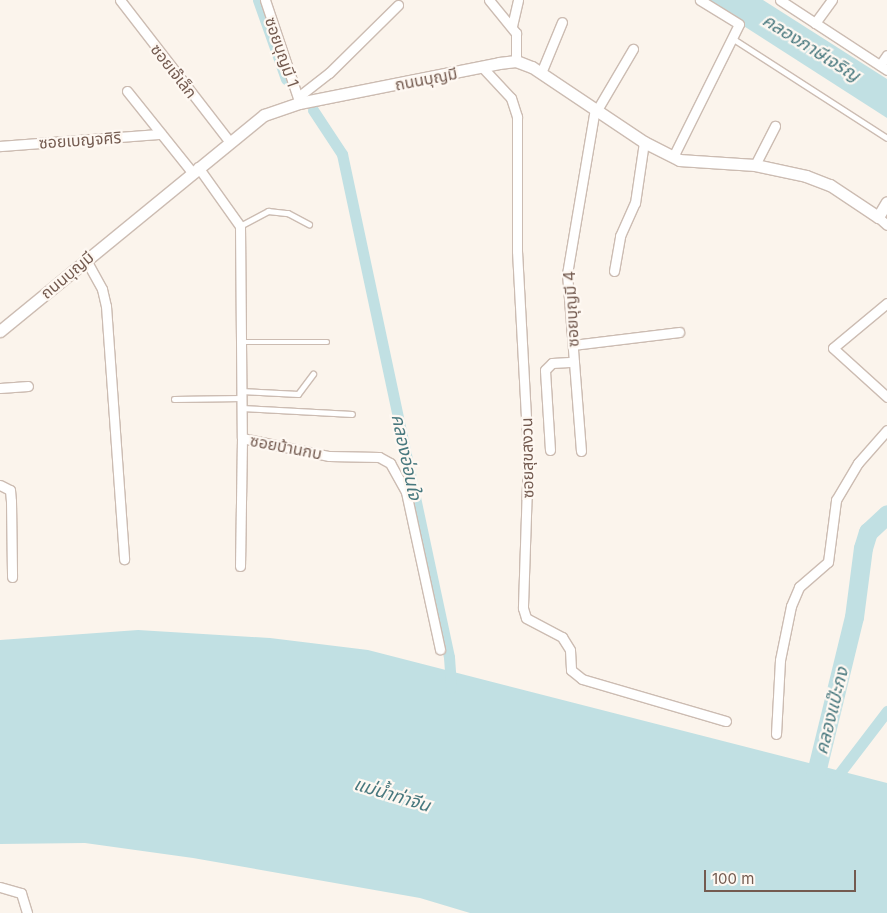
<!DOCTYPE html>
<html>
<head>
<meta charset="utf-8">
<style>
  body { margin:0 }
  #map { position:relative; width:887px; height:913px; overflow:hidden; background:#fbf4ec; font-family:Inter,"Noto Sans Thai",sans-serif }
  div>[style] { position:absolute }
  .water>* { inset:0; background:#c1e0e3 }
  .canal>* { height:11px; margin:-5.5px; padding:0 5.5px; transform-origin:5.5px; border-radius:5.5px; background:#c1e0e3 }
  .river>* { height:19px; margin:-9.5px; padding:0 9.5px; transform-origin:9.5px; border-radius:9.5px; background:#c1e0e3 }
  .roads { filter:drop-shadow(1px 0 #ccbcb2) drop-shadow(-1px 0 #ccbcb2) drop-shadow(0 1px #ccbcb2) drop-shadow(0 -1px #ccbcb2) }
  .service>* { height:4.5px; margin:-2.25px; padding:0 2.25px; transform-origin:2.25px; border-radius:2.25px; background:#fff }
  .minor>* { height:9px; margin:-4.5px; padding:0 4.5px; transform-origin:4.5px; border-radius:4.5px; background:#fff }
  .tertiary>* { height:11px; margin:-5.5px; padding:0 5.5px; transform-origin:5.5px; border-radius:5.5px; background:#fff }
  span { translate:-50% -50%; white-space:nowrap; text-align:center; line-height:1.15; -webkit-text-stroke:4.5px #fef8f2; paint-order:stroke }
  .street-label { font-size:16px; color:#745b50 }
  .water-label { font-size:18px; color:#48787e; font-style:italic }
  .scale { position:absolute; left:704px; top:870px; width:152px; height:22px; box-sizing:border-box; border:2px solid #745b50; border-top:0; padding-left:6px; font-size:15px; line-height:18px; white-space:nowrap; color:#745b50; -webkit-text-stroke:4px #fef8f2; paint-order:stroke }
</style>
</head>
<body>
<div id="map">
  <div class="water">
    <div style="clip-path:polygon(703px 0,763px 0,887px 79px,887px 118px)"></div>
    <div style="clip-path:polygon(138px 630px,270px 638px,368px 650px,887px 783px,887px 913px,470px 913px,420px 898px,193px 858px,85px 843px,0 844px,0 640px)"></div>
  </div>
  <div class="canal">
    <div style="left:258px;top:0;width:84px;rotate:70.5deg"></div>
    <div style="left:313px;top:110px;width:53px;rotate:56.6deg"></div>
    <div style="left:342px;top:154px;width:514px;rotate:77.99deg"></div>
    <div style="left:449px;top:657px;width:31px;rotate:86deg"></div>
    <div style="left:832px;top:783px;width:91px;rotate:-52.6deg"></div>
  </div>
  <div class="river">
    <div style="left:812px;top:789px;width:177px;rotate:-76.3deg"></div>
    <div style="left:854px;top:617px;width:70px;rotate:-82.6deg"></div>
    <div style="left:863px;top:548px;width:17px;rotate:-73deg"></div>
    <div style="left:868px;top:532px;width:26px;rotate:-43deg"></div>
  </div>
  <div class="roads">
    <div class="service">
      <div style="left:732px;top:38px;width:184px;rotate:32.8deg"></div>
      <div style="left:240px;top:226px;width:32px;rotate:-28deg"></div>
      <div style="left:268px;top:211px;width:20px;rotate:6deg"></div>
      <div style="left:288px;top:213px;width:24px;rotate:28deg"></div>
      <div style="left:241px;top:342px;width:86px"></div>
      <div style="left:241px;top:391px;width:57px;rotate:3deg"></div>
      <div style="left:298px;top:394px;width:25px;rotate:-53deg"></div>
      <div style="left:174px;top:399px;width:68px;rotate:-0.8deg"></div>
      <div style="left:242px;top:408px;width:110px;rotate:3.1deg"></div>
    </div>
    <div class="minor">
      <div style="left:120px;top:0;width:178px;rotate:52.3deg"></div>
      <div style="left:265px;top:0;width:107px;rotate:71.4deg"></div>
      <div style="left:489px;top:0;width:43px;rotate:50.7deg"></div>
      <div style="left:516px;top:33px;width:28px;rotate:90deg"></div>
      <div style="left:780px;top:0;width:128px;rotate:33.2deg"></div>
      <div style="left:815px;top:23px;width:29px;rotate:-54deg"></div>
      <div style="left:512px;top:26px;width:27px;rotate:-77deg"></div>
      <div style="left:880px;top:65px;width:12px;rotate:-55deg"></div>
      <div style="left:483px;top:68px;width:41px;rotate:47deg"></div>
      <div style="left:511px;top:98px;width:20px;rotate:72deg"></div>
      <div style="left:517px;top:117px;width:134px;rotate:90deg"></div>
      <div style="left:517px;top:251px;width:204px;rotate:86.9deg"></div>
      <div style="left:528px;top:455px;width:153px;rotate:91.9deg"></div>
      <div style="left:523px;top:608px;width:10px;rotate:73deg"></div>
      <div style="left:526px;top:618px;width:41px;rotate:27.8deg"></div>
      <div style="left:562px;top:637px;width:15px;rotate:58deg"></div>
      <div style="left:570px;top:650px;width:20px;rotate:87deg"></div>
      <div style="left:571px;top:670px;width:14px;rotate:39deg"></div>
      <div style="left:582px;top:679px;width:150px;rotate:16.3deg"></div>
      <div style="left:541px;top:73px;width:55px;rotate:-67.6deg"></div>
      <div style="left:127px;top:91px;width:104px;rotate:51.3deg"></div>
      <div style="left:298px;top:97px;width:39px;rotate:-38deg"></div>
      <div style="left:329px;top:73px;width:97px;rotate:-44.6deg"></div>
      <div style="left:597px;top:110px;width:71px;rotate:-59.5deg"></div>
      <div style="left:0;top:146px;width:161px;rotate:-4.3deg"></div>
      <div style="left:673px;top:157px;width:148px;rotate:-63.6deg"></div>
      <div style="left:739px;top:24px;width:46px;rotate:-148.4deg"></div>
      <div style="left:755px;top:165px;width:44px;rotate:-62.9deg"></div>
      <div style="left:198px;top:167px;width:72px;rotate:54.6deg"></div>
      <div style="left:240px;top:226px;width:212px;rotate:89.5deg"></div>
      <div style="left:242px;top:438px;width:89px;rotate:11.7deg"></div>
      <div style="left:329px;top:456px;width:50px;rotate:1.1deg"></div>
      <div style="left:379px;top:457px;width:13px;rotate:29deg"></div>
      <div style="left:390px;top:463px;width:33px;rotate:61deg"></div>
      <div style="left:406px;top:492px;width:161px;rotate:77.8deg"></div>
      <div style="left:878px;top:217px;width:12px;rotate:42deg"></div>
      <div style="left:86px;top:260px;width:33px;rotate:61deg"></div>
      <div style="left:102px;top:289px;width:17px;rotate:77deg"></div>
      <div style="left:106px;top:306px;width:254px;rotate:85.9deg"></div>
      <div style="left:614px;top:271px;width:36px;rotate:-80deg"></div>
      <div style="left:620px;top:236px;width:36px;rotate:-66deg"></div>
      <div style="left:635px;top:203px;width:62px;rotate:-81.6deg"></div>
      <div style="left:887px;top:303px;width:70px;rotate:140.2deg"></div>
      <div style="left:833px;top:348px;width:73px;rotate:42.2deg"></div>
      <div style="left:573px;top:345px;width:107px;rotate:-7deg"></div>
      <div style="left:0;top:388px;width:28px;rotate:-4deg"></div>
      <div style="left:550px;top:450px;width:80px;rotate:-93.6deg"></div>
      <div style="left:545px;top:370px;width:10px;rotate:-45deg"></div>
      <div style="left:552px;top:363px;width:22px;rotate:-3deg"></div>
      <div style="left:581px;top:451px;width:178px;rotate:-94.5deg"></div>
      <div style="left:567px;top:274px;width:167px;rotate:-80.4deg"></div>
      <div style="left:0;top:485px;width:11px;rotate:27deg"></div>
      <div style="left:10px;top:490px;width:11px;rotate:85deg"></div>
      <div style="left:11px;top:501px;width:76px;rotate:89.2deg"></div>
      <div style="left:240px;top:566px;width:128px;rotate:-89.1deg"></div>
      <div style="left:776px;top:734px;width:74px;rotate:-86.9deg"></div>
      <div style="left:780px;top:660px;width:55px;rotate:-78.5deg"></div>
      <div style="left:791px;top:606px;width:21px;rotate:-67deg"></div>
      <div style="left:799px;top:587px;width:38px;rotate:-41deg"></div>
      <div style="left:828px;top:562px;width:63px;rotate:-82.6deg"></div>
      <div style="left:836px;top:500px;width:43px;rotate:-59.3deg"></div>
      <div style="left:858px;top:463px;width:44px;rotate:-48.7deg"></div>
      <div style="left:0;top:887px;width:22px;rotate:16deg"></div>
      <div style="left:21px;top:893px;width:21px;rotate:73deg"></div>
    </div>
    <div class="tertiary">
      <div style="left:0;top:331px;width:341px;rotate:-39.3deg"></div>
      <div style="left:264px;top:115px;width:37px;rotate:-19deg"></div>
      <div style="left:299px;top:103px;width:204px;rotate:-11.3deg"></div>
      <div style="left:499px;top:63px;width:17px;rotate:-7deg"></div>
      <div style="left:516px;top:61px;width:17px;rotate:21deg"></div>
      <div style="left:532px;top:67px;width:135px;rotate:33.8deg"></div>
      <div style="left:644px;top:142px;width:39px;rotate:27deg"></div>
      <div style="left:679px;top:160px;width:76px;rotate:3.8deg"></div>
      <div style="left:755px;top:165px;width:52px;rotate:12.2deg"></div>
      <div style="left:806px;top:176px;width:26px;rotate:21deg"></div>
      <div style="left:830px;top:185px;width:58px;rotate:33.7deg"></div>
      <div style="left:878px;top:217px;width:17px;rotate:-59deg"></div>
    </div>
  </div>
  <div class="street-label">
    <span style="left:282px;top:52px;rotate:71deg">ซอยบุญมี 1</span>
    <span style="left:174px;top:71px;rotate:52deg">ซอยเจ๊เล็ก</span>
    <span style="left:426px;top:79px;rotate:-11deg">ถนนบุญมี</span>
    <span style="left:80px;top:140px;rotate:-4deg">ซอยเบญจศิริ</span>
    <span style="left:67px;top:275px;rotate:-40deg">ถนนบุญมี</span>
    <span style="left:571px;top:309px;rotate:-93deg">ซอยบุญมี 4</span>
    <span style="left:286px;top:447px;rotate:11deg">ซอยบ้านกบ</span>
    <span style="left:527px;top:458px;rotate:-91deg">ซอยสุขสงวน</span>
  </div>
  <div class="water-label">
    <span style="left:811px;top:48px;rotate:32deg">คลองภาษีเจริญ</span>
    <span style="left:406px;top:457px;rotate:78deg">คลองอ่อนใจ</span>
    <span style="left:832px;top:711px;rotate:-76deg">คลองแป๊ะกง</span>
    <span style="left:392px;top:795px;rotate:17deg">แม่น้ำท่าจีน</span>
  </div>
  <div class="scale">100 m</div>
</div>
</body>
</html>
